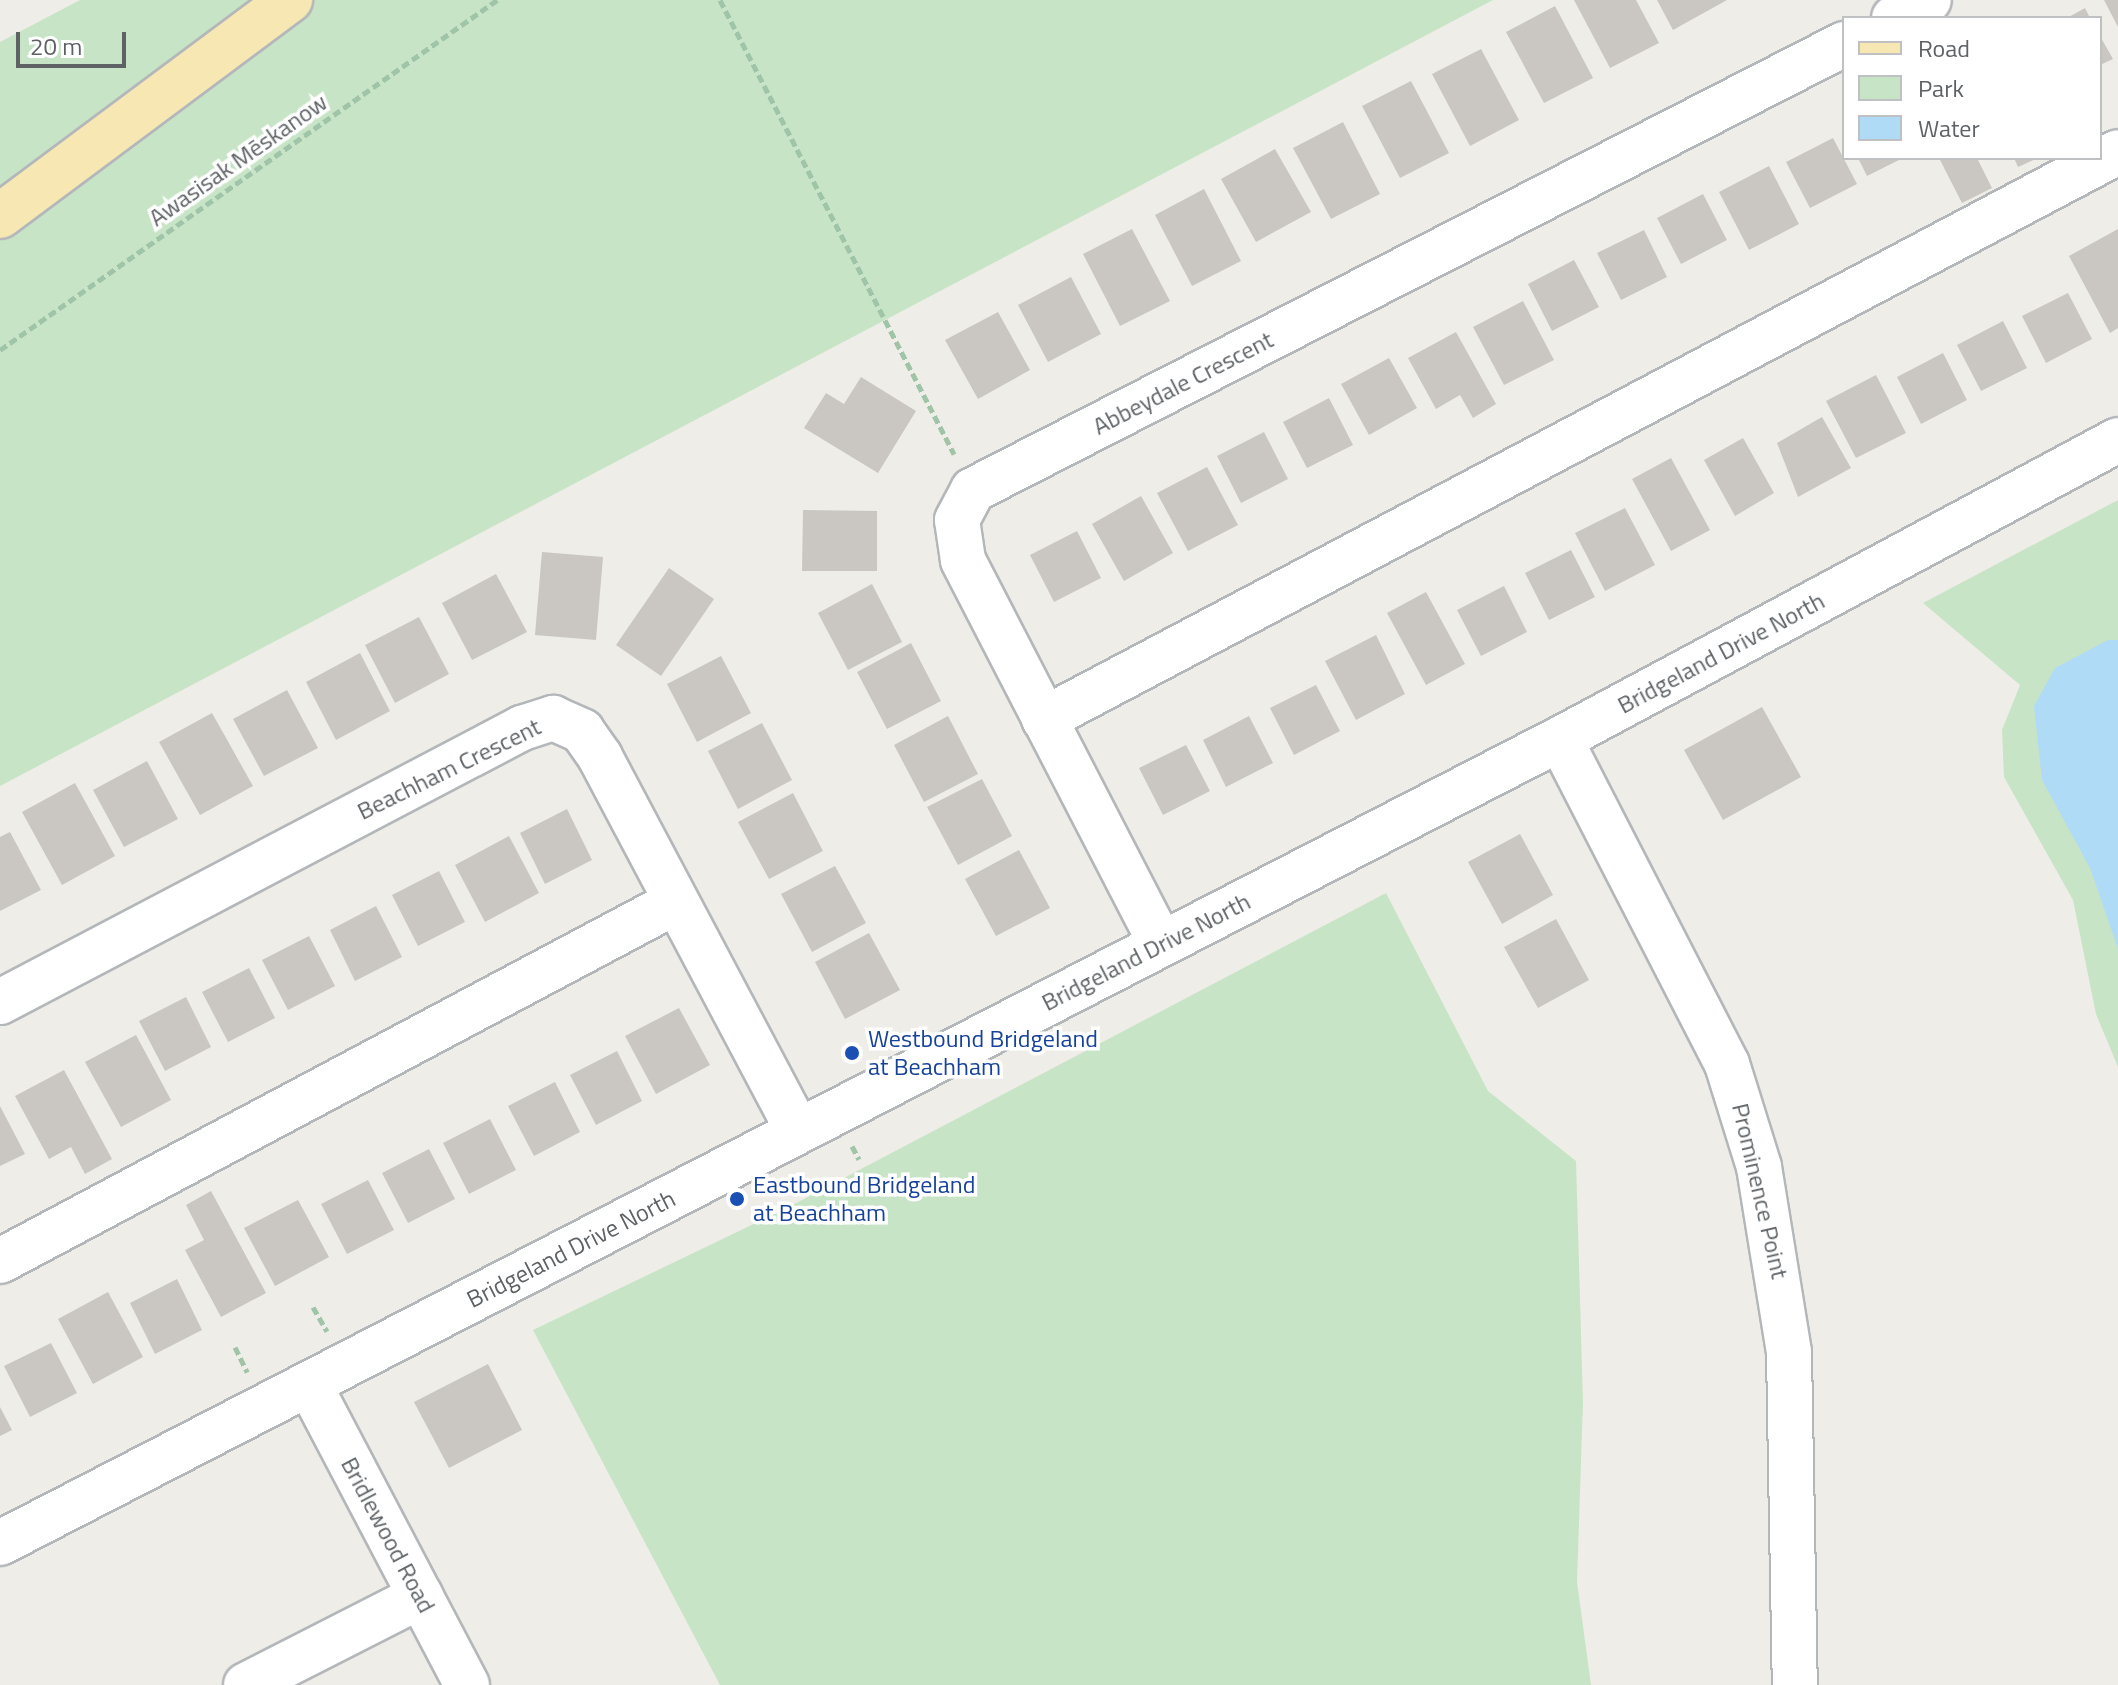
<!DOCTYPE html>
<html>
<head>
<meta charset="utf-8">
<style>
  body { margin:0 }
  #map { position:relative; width:2118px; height:1685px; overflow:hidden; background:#efede7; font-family:"Titillium Web",sans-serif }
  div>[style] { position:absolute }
  .green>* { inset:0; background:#c8e4c6 }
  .water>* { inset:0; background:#afdbf7 }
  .building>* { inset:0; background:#cac7c3 }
  .path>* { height:5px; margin-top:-2.5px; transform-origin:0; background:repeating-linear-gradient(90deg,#9fc4a8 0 8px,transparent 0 12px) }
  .roads { filter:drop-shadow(2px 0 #b4b7ba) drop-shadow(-2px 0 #b4b7ba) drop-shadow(0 2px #b4b7ba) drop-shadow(0 -2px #b4b7ba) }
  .minor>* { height:44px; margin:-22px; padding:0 22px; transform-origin:22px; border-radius:22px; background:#fff }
  .major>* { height:44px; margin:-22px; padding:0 22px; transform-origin:22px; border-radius:22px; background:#f7e8b3 }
  .dots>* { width:22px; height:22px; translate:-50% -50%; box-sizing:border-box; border:4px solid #fff; border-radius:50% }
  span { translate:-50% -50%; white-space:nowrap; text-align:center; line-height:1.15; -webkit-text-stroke:7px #fff; paint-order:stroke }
  .street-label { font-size:24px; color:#5e6265 }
  .transit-label { font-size:24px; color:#164399 }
  .left { translate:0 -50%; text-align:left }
  .legend { position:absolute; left:1842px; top:16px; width:260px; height:144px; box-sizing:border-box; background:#fff; border:2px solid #bfc0c1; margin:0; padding:10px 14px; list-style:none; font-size:24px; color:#5e6265 }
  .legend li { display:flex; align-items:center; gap:16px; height:40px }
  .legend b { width:40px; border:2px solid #bfc0c1 }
  .scale { position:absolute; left:16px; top:32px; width:110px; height:36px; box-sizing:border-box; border:4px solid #5e6265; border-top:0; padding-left:10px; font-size:24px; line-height:28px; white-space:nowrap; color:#5e6265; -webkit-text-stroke:6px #fff; paint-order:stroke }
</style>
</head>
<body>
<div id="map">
  <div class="green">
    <div style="clip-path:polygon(80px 0,1493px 0,0 786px,0 42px)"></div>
    <div style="clip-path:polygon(2118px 500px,2118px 1067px,2096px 1014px,2073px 900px,2004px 777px,2002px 730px,2020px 685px,1923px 603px)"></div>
    <div style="clip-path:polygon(1386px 893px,1488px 1091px,1576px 1161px,1583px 1402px,1577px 1582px,1591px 1685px,720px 1685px,533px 1330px,783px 1210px)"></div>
  </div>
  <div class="water">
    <div style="clip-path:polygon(2108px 640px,2118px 640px,2118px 949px,2090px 868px,2042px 780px,2034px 706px,2055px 668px)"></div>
  </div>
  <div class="building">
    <div style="clip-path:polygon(1574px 0,1636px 0,1659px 43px,1610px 68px)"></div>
    <div style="clip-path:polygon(1657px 0,1727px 0,1673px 30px)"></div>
    <div style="clip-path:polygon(2104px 0,2118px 0,2118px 27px)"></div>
    <div style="clip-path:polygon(1555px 6px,1593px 78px,1544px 103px,1506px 32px)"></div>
    <div style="clip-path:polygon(2085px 8px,2090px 18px,2067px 18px)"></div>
    <div style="clip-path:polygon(2100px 36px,2113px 59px,2100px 65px)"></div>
    <div style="clip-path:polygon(1481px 49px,1519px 120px,1470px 146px,1432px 74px)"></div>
    <div style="clip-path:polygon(1411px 81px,1449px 153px,1400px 178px,1362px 106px)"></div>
    <div style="clip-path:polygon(1343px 122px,1380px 194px,1331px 219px,1293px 148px)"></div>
    <div style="clip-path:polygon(1833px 138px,1857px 184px,1810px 208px,1786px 162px)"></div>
    <div style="clip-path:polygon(1275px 149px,1311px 212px,1256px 242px,1221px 179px)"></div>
    <div style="clip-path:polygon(1858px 158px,1903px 158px,1867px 176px)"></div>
    <div style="clip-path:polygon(1939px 158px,1977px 158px,1992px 188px,1962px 203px)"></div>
    <div style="clip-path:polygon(2014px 158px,2038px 158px,2018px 167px)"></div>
    <div style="clip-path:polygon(1769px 166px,1799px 224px,1749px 250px,1719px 192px)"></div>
    <div style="clip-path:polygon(1204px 189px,1241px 261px,1192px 286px,1155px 215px)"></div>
    <div style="clip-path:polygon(1703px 194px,1727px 240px,1681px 264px,1657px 218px)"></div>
    <div style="clip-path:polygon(1132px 229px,1170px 301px,1120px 326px,1083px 254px)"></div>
    <div style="clip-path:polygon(2118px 229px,2118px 328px,2110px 333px,2069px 256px)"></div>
    <div style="clip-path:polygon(1644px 230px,1667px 277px,1621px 300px,1597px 253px)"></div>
    <div style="clip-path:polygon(1574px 260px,1599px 307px,1552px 331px,1528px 284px)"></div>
    <div style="clip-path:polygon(1071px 277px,1101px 334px,1048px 362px,1018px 305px)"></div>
    <div style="clip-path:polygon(2068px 293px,2092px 339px,2046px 363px,2022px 316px)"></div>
    <div style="clip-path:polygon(1523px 301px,1554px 360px,1504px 385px,1473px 327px)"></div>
    <div style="clip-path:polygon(998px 312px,1030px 370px,978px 399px,945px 340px)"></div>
    <div style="clip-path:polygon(2003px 321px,2027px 368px,1981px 391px,1957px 345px)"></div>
    <div style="clip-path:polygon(1456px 332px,1496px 404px,1473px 418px,1460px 395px,1436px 409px,1408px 358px)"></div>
    <div style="clip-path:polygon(1943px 353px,1967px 400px,1921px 424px,1897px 377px)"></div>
    <div style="clip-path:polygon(1389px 358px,1417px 408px,1369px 435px,1341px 384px)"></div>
    <div style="clip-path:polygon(1876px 375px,1906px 433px,1856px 458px,1826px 401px)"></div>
    <div style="clip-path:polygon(861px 377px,916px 411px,878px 473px,804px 428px,826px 393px,844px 404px)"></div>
    <div style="clip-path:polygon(1329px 398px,1353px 445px,1307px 468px,1283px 422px)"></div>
    <div style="clip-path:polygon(1822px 417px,1851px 468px,1798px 497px,1777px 443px)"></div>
    <div style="clip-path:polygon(1264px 432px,1288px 479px,1241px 503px,1217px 456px)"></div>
    <div style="clip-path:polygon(1743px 438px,1774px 493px,1735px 516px,1704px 460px)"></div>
    <div style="clip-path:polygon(1671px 458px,1710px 530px,1671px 551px,1632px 479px)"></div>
    <div style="clip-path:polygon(1207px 467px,1238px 525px,1188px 551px,1157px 493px)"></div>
    <div style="clip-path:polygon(1141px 496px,1173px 553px,1124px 581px,1092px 524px)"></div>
    <div style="clip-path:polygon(1625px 508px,1655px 565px,1605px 591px,1575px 533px)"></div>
    <div style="clip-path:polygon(803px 510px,877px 511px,877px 571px,802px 571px)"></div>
    <div style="clip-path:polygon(1077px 531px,1101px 578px,1054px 602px,1030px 555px)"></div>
    <div style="clip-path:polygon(1571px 550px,1595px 597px,1549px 620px,1525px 573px)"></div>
    <div style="clip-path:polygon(542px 552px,603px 557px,596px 640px,535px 635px)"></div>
    <div style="clip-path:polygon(669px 568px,714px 599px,661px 676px,616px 645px)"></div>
    <div style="clip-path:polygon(496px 574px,527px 632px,472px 660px,442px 603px)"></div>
    <div style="clip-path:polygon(872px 584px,902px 642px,848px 670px,818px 613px)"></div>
    <div style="clip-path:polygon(1504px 586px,1527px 632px,1481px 656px,1457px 610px)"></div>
    <div style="clip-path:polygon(1426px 592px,1465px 664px,1426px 685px,1387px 613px)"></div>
    <div style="clip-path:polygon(419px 617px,449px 674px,395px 703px,365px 645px)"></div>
    <div style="clip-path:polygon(1376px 635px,1405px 694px,1356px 720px,1325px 661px)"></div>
    <div style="clip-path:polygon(911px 643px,941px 701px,887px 729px,857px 672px)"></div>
    <div style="clip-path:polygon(360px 653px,390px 711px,336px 740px,306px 682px)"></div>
    <div style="clip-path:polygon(721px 656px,751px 713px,697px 742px,667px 684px)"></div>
    <div style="clip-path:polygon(1316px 685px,1340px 731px,1294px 755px,1270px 708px)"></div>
    <div style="clip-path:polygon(287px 690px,318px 748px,264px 776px,233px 719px)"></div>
    <div style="clip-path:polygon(1762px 707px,1801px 777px,1723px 820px,1684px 750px)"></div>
    <div style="clip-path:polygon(212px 713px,253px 786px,200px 815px,159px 742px)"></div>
    <div style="clip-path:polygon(948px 716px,978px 774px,924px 802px,894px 745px)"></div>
    <div style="clip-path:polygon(1249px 716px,1273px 763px,1226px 787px,1203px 740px)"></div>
    <div style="clip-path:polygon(762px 723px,792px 780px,738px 809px,708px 751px)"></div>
    <div style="clip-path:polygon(1186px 745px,1210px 791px,1163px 815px,1139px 768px)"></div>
    <div style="clip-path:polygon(147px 761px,178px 819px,124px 847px,93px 790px)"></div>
    <div style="clip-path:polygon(982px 779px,1012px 836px,958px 865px,927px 807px)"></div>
    <div style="clip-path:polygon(75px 783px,115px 856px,62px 885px,22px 812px)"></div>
    <div style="clip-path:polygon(793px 793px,823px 851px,769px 879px,738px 822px)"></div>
    <div style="clip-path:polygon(567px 809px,592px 860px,545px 884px,520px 833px)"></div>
    <div style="clip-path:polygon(10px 832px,41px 890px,0 911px,0 837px)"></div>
    <div style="clip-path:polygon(1520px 834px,1553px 895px,1502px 924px,1468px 862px)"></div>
    <div style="clip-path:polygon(509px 836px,539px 893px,485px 922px,455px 865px)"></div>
    <div style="clip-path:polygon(1019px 850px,1050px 908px,996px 936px,965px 879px)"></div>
    <div style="clip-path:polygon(835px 866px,866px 923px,812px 952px,781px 894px)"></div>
    <div style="clip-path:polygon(439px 871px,465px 922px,418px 946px,392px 895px)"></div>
    <div style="clip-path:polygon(376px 906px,402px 957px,355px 981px,330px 930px)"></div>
    <div style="clip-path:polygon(1556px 919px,1589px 980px,1538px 1008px,1504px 947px)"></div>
    <div style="clip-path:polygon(869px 933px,900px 990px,845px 1019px,815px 962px)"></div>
    <div style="clip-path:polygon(309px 936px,335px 986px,288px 1010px,262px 960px)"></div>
    <div style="clip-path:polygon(249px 968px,275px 1018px,228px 1042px,202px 992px)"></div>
    <div style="clip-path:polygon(186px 997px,211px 1047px,165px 1071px,139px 1021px)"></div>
    <div style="clip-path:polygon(679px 1008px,710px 1065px,656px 1094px,625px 1036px)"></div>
    <div style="clip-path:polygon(136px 1035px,171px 1100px,121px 1127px,85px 1062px)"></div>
    <div style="clip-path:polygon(617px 1051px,642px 1101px,596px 1125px,570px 1075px)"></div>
    <div style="clip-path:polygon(64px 1070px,112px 1159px,85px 1174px,71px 1147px,49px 1159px,15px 1096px)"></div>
    <div style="clip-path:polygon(555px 1082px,580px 1132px,534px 1156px,508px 1106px)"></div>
    <div style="clip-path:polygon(0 1106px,25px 1154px,0 1166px)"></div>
    <div style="clip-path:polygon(490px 1119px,516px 1170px,469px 1194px,443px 1143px)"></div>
    <div style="clip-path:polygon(429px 1149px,455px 1199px,408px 1223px,382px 1173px)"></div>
    <div style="clip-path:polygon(368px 1180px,394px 1230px,347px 1254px,321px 1204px)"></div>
    <div style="clip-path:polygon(211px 1191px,266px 1293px,221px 1317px,185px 1250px,204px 1240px,186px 1205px)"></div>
    <div style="clip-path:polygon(298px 1200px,329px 1257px,275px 1286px,244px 1228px)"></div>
    <div style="clip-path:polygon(177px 1279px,202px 1330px,155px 1354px,130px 1303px)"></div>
    <div style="clip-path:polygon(108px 1292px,143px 1357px,93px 1384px,58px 1319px)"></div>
    <div style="clip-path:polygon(51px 1343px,77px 1393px,30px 1417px,4px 1366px)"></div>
    <div style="clip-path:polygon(488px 1364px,522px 1430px,449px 1468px,414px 1402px)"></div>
    <div style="clip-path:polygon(0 1407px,12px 1430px,0 1436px)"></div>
  </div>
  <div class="path">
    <div style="left:720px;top:0;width:511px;rotate:62.73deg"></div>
    <div style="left:0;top:350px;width:608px;rotate:-35.15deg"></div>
    <div style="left:852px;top:1146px;width:15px;rotate:62deg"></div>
    <div style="left:313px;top:1307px;width:28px;rotate:60deg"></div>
    <div style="left:235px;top:1347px;width:28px;rotate:64deg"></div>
  </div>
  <div class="roads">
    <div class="minor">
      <div style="left:1894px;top:18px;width:39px;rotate:-27deg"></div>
      <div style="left:1044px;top:719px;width:1214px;rotate:-27.83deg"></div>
      <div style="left:1560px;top:739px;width:365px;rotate:62.8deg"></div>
      <div style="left:1727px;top:1064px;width:108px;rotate:72.7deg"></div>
      <div style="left:1759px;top:1167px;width:187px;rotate:80.8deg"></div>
      <div style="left:1789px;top:1352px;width:333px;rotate:89deg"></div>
      <div style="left:1161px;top:944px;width:432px;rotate:-117.3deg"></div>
      <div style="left:963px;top:560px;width:40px;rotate:-98.5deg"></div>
      <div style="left:957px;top:520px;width:34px;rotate:-62deg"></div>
      <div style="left:973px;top:490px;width:979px;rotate:-27.11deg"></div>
      <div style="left:0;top:1002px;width:590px;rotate:-27.7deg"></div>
      <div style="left:522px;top:728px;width:33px;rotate:-18deg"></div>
      <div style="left:553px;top:718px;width:32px;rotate:24deg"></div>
      <div style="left:582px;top:731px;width:32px;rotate:55deg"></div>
      <div style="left:600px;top:757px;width:423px;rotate:62.1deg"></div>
      <div style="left:0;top:1261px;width:763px;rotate:-27.98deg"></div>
      <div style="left:309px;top:1384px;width:340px;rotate:62.3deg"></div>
      <div style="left:0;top:1543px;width:1755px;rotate:-27.27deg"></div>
      <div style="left:1560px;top:739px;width:633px;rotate:-28.18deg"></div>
      <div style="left:246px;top:1685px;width:196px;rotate:-27deg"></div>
    </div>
    <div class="major">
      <div style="left:0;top:216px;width:362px;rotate:-36.7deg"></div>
    </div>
  </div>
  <div class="dots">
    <div style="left:852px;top:1053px;background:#1a4fb4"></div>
    <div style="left:737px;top:1199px;background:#1a4fb4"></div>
  </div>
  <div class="street-label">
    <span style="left:238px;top:160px;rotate:-35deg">Awasisak Mēskanow</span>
    <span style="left:1183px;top:383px;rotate:-27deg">Abbeydale Crescent</span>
    <span style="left:1721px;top:653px;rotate:-28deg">Bridgeland Drive North</span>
    <span style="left:449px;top:769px;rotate:-26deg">Beachham Crescent</span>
    <span style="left:1146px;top:952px;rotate:-27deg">Bridgeland Drive North</span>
    <span style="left:1760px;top:1191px;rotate:77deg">Prominence Point</span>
    <span style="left:571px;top:1249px;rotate:-27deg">Bridgeland Drive North</span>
    <span style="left:388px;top:1535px;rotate:62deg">Bridlewood Road</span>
  </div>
  <div class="transit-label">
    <span class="left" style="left:868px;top:1053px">Westbound Bridgeland<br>at Beachham</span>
    <span class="left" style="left:753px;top:1199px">Eastbound Bridgeland<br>at Beachham</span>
  </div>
  <ul class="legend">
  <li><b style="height:10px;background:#f7e8b3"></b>Road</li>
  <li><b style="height:22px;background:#c8e4c6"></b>Park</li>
  <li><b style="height:22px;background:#afdbf7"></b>Water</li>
  </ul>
  <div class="scale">20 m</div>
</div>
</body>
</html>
